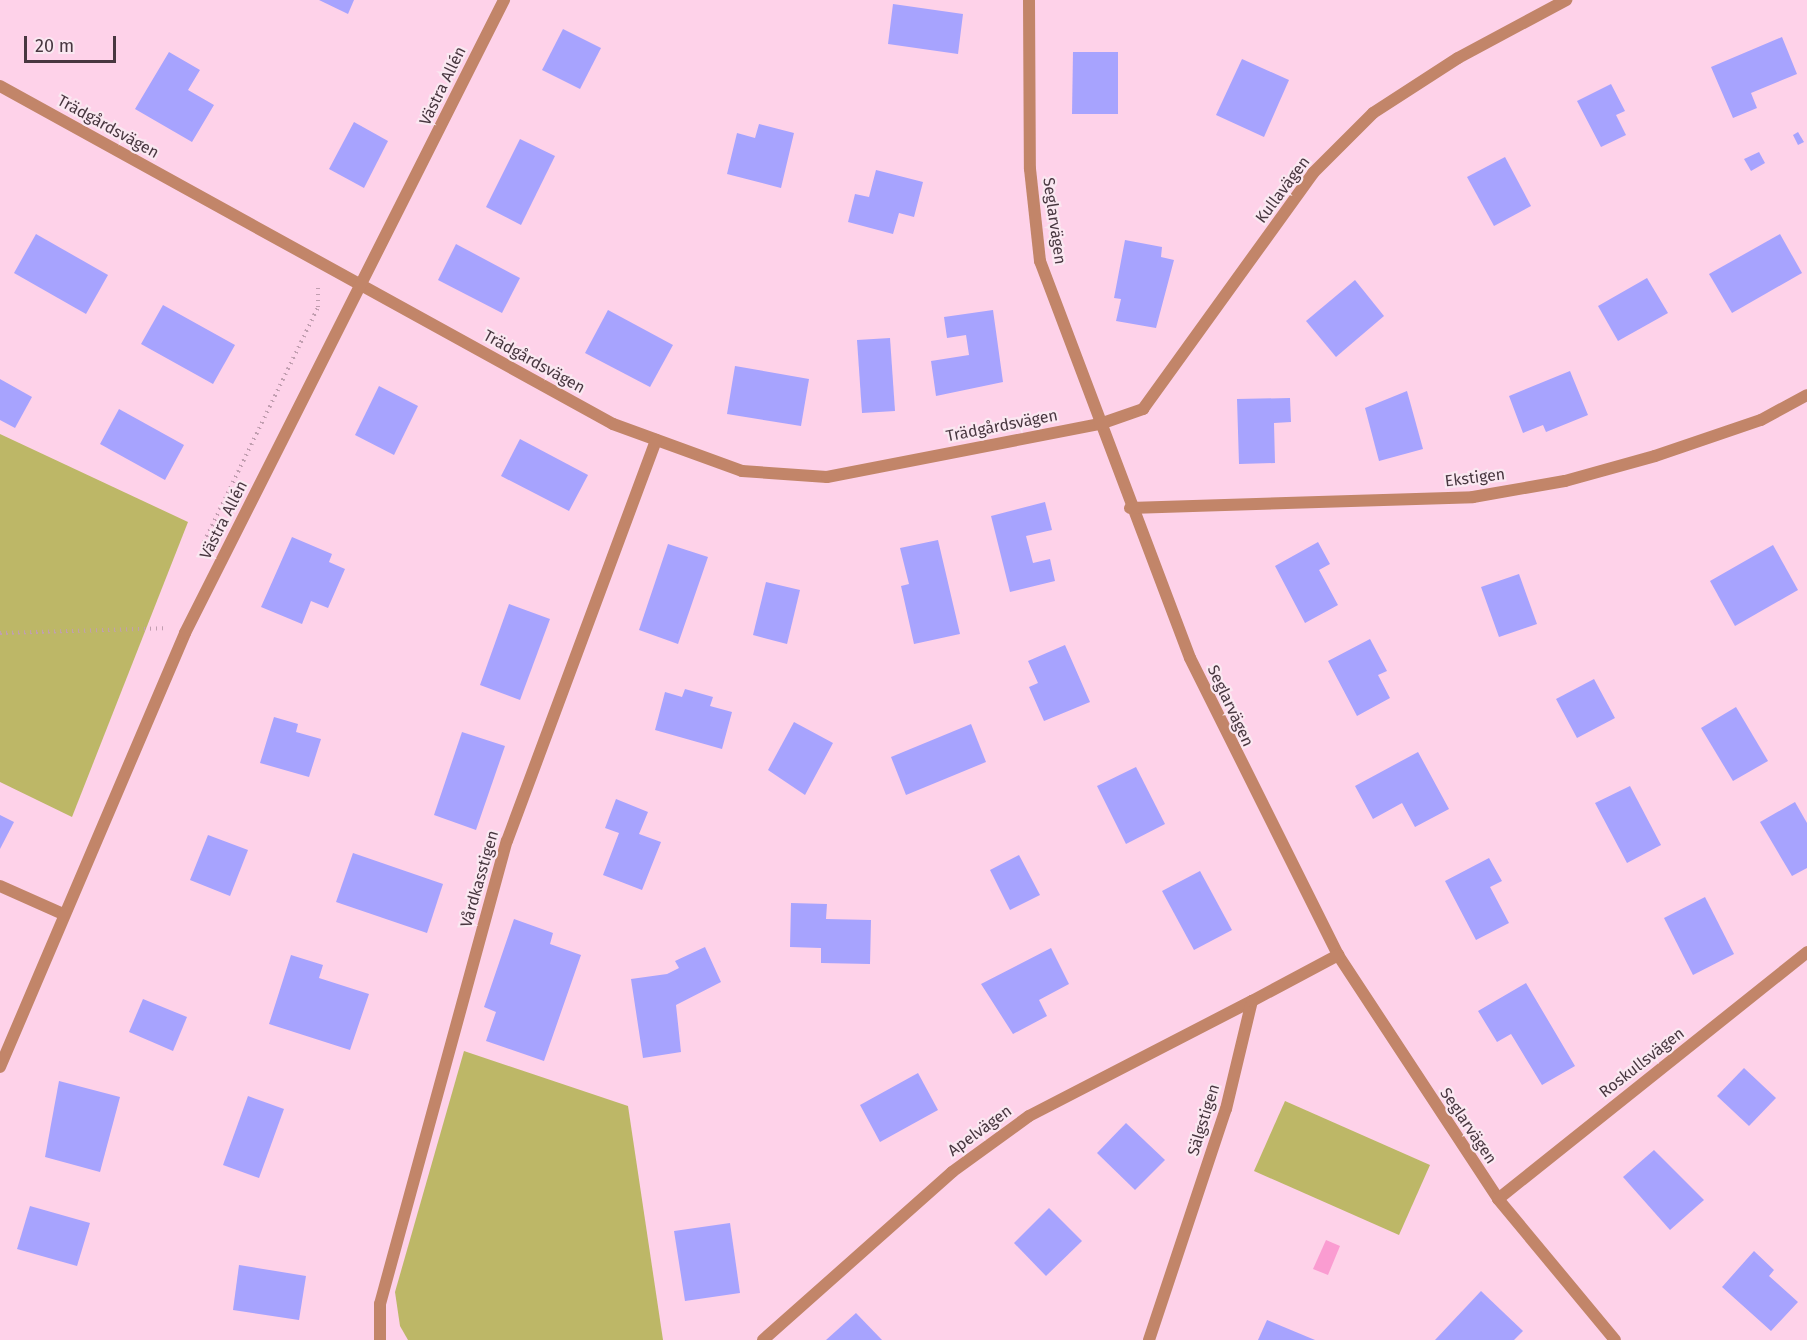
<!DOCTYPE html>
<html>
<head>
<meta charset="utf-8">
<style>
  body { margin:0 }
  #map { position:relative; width:1807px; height:1340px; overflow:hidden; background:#fed2e9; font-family:"Fira Sans",sans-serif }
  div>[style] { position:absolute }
  .green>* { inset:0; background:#bdb767 }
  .water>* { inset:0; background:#fa9cd1 }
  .building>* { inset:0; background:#a7a3fe }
  .path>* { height:4px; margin-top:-2px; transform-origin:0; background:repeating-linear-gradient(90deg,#c19eb0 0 1.5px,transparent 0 6px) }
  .street>* { height:12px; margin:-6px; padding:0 6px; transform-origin:6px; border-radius:6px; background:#c28569 }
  span { translate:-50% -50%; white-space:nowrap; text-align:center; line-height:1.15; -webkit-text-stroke:4.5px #fae8f1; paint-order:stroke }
  .street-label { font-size:16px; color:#483740 }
  .scale { position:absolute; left:24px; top:36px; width:92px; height:27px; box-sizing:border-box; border:3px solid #483740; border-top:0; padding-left:8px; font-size:18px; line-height:21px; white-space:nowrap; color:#483740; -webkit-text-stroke:4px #fae8f1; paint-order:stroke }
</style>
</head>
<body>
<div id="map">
  <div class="green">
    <div style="clip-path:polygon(0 434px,188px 522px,72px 817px,0 782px)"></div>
    <div style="clip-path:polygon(464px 1051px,628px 1106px,663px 1340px,408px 1340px,400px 1326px,395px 1292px)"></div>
    <div style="clip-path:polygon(1285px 1101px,1430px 1165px,1399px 1235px,1254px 1171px)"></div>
  </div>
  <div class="water">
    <div style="clip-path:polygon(1326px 1240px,1340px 1246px,1328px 1275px,1313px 1269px)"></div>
  </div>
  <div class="building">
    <div style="clip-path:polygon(319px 0,354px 0,348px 14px)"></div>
    <div style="clip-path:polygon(893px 4px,963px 14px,958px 54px,888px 44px)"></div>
    <div style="clip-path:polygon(563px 29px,601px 48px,580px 89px,542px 70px)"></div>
    <div style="clip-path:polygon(1782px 37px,1797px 74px,1751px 93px,1757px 108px,1733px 118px,1711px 67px)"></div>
    <div style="clip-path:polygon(169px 52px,200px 70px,188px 90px,214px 105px,192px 142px,135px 109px)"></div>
    <div style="clip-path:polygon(1073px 52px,1118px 52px,1118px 114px,1072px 114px)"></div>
    <div style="clip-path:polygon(1242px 59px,1289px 80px,1264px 137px,1216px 115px)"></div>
    <div style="clip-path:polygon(1611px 84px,1625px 111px,1616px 115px,1626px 135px,1601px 147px,1577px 101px)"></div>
    <div style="clip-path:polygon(354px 122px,388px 141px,364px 188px,329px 169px)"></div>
    <div style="clip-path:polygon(759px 124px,794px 133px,781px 188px,727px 174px,737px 133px,755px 138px)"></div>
    <div style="clip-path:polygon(1798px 132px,1804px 142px,1798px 145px,1793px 135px)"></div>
    <div style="clip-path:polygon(520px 139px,555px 156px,521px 225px,486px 207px)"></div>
    <div style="clip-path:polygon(1759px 152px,1765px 163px,1751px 171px,1744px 159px)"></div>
    <div style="clip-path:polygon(1505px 157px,1531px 206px,1494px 226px,1467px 177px)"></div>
    <div style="clip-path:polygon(876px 170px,923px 182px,914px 217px,899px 213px,893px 234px,848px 222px,855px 194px,869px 197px)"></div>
    <div style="clip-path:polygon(36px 234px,108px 275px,86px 314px,14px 273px)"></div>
    <div style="clip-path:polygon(1780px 234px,1802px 273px,1732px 313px,1709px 274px)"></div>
    <div style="clip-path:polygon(1125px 240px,1162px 247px,1161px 257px,1174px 260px,1156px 328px,1116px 321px,1121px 299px,1114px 298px)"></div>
    <div style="clip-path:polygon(456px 244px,520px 278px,502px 313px,438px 280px)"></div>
    <div style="clip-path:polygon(1647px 278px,1668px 313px,1618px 341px,1598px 306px)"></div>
    <div style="clip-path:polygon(1355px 280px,1384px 316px,1336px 357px,1306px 321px)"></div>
    <div style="clip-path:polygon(163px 305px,235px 345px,213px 384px,141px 344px)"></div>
    <div style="clip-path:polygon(608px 310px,673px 345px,650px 387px,585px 353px)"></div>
    <div style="clip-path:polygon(993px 310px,1003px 382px,936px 396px,931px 361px,969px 355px,966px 335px,947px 338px,944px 317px)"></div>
    <div style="clip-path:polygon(890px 338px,895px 411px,862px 413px,857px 340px)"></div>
    <div style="clip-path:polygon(735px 366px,809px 379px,801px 426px,727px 414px)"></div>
    <div style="clip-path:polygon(1570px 371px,1588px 415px,1546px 432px,1543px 425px,1523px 433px,1509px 396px)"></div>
    <div style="clip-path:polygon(0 379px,32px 397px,15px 428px,0 420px)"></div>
    <div style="clip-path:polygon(379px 386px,418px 406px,394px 455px,355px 435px)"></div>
    <div style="clip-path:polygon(1407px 391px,1423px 449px,1379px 461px,1365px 408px)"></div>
    <div style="clip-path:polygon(1290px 398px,1291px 422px,1274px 423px,1275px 463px,1239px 464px,1237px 399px)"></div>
    <div style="clip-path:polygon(119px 409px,184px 445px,165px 480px,100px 444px)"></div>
    <div style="clip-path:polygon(520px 439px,588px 475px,569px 511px,501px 476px)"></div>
    <div style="clip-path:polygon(1045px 502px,1052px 530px,1026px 536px,1033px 563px,1050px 559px,1055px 581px,1010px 592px,991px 516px)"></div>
    <div style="clip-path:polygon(292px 537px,332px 554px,329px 562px,345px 569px,328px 608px,311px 601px,302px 624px,261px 607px)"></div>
    <div style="clip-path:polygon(938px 540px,960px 634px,914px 644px,901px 586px,909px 584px,900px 548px)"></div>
    <div style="clip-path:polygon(1318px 542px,1330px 564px,1319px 570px,1338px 605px,1305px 623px,1275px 566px)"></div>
    <div style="clip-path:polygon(668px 544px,708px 557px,678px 644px,639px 630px)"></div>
    <div style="clip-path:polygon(1773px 545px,1798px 590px,1735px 626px,1710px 581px)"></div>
    <div style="clip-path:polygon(1519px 574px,1537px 624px,1499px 637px,1481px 587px)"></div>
    <div style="clip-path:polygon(766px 582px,800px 590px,787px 644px,753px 635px)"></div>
    <div style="clip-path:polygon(509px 604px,550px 619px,520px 700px,480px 685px)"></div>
    <div style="clip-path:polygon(1370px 639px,1387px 671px,1378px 675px,1390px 698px,1357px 716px,1328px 661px)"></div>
    <div style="clip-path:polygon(1065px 645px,1090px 702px,1044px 721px,1029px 687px,1038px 683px,1028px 661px)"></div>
    <div style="clip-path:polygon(1594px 679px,1615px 718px,1577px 738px,1556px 699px)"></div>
    <div style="clip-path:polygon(685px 689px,713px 697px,710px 706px,732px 712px,722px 749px,655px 730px,665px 692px,682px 697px)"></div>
    <div style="clip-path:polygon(1736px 707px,1768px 761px,1733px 781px,1701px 728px)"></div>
    <div style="clip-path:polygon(274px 717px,298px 724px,296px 732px,321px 739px,309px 777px,260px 763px)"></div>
    <div style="clip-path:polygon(794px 722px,833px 743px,805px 795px,768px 770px)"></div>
    <div style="clip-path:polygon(971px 724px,986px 762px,906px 795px,891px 757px)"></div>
    <div style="clip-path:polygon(462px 732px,505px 746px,476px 830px,434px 815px)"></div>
    <div style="clip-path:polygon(1418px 752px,1449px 809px,1415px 827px,1402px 803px,1373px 819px,1355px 786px)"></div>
    <div style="clip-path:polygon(1136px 767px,1165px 824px,1126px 844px,1097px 786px)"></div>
    <div style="clip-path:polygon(1630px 786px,1661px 845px,1627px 863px,1595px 803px)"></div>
    <div style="clip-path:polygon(616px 799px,648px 812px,639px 834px,661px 842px,642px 890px,603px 875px,619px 833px,605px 828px)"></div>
    <div style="clip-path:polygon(1795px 802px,1807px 823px,1807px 868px,1792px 876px,1760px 822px)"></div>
    <div style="clip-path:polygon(0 815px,14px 822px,0 849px)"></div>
    <div style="clip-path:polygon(208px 835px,248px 850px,230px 896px,190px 880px)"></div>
    <div style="clip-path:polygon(353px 853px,443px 884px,427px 933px,336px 902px)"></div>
    <div style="clip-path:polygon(1019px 855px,1040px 895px,1010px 910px,990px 870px)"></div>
    <div style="clip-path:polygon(1489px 858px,1502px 881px,1490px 887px,1509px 923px,1476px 940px,1445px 881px)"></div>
    <div style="clip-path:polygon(1200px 871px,1232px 930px,1194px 950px,1162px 891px)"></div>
    <div style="clip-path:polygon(1705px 897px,1734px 954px,1693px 975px,1664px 918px)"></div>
    <div style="clip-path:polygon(791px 903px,827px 904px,826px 919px,871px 920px,870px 964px,821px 963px,821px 948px,790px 947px)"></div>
    <div style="clip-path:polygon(514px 919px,553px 933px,550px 944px,581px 955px,544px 1061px,486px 1041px,496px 1012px,484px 1007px)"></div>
    <div style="clip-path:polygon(705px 947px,721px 982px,676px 1005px,681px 1052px,643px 1058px,631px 979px,667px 974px,679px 968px,675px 961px)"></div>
    <div style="clip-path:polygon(1051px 948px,1069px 984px,1039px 1000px,1047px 1016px,1013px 1034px,981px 984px)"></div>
    <div style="clip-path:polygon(291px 955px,323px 965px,319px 978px,369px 994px,350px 1050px,269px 1024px)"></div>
    <div style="clip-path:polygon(1526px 983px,1575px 1066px,1542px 1085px,1511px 1034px,1497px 1042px,1478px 1011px)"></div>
    <div style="clip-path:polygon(143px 999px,187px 1017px,173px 1051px,129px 1032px)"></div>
    <div style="clip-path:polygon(1744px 1068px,1776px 1098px,1749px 1126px,1717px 1096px)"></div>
    <div style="clip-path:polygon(918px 1073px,938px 1110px,880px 1142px,860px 1105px)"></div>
    <div style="clip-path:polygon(59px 1081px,120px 1097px,100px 1172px,45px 1157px)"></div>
    <div style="clip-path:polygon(248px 1096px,284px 1109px,259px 1178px,223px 1165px)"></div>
    <div style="clip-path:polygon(1126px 1123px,1165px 1160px,1135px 1190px,1097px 1153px)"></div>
    <div style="clip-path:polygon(1654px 1150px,1704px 1200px,1670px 1230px,1623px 1177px)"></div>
    <div style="clip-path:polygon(30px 1206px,90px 1223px,77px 1266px,17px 1249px)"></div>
    <div style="clip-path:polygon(1049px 1208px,1082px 1241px,1046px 1276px,1014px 1243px)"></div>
    <div style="clip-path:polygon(730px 1223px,740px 1293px,685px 1301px,674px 1231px)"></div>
    <div style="clip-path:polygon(1754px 1251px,1774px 1270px,1769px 1276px,1798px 1302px,1771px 1331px,1722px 1287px)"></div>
    <div style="clip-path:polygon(239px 1265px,306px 1276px,299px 1320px,233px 1310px)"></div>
    <div style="clip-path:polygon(1481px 1291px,1523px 1331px,1514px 1340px,1435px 1340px)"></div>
    <div style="clip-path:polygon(856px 1313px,882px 1340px,826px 1340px)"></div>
    <div style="clip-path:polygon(1267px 1320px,1315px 1340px,1258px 1340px)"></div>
  </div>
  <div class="path">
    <div style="left:204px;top:542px;width:261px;rotate:-64.1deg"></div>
    <div style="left:318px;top:307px;width:22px;rotate:-90deg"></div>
    <div style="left:0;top:633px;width:164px;rotate:-1.7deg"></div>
  </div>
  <div class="street">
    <div style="left:1029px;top:0;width:169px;rotate:89.7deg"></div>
    <div style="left:1030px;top:169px;width:93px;rotate:83.8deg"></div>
    <div style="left:1040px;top:261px;width:424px;rotate:69.3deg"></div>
    <div style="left:1190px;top:658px;width:332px;rotate:63.5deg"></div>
    <div style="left:1338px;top:955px;width:292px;rotate:56.7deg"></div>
    <div style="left:1498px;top:1199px;width:183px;rotate:50.3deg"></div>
    <div style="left:0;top:86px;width:700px;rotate:28.87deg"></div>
    <div style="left:613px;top:424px;width:137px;rotate:20deg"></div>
    <div style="left:742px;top:471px;width:85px;rotate:4deg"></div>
    <div style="left:827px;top:477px;width:278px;rotate:-11deg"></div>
    <div style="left:1100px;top:424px;width:46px;rotate:-19.2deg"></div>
    <div style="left:1143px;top:409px;width:291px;rotate:-54.2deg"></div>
    <div style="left:1313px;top:173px;width:85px;rotate:-45deg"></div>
    <div style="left:1373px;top:113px;width:101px;rotate:-32.9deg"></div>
    <div style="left:1458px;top:58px;width:123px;rotate:-28.2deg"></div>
    <div style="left:1130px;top:508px;width:343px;rotate:-1.8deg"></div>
    <div style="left:1473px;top:497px;width:93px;rotate:-9.9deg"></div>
    <div style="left:1565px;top:481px;width:93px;rotate:-15.5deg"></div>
    <div style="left:1655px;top:456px;width:112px;rotate:-18.8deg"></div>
    <div style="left:1761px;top:420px;width:52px;rotate:-28.5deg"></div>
    <div style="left:0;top:886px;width:69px;rotate:24deg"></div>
    <div style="left:0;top:1067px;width:472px;rotate:-66.9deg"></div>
    <div style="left:185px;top:633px;width:709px;rotate:-63.25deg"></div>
    <div style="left:1498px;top:1199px;width:396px;rotate:-38.6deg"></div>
    <div style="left:380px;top:1340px;width:36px;rotate:-90deg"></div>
    <div style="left:380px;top:1304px;width:480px;rotate:-74.7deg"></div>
    <div style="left:507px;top:841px;width:428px;rotate:-69.6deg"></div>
    <div style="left:763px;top:1340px;width:253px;rotate:-41.6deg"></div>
    <div style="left:952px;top:1172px;width:95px;rotate:-36deg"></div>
    <div style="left:1029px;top:1116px;width:251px;rotate:-27.3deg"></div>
    <div style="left:1149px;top:1340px;width:243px;rotate:-71.6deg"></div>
    <div style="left:1226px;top:1109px;width:111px;rotate:-76.5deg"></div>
    <div style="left:1252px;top:1001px;width:98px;rotate:-28.1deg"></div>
  </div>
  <div class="street-label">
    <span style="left:443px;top:86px;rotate:-64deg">Västra Allén</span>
    <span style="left:108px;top:127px;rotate:29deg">Trädgårdsvägen</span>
    <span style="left:1283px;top:190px;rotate:-53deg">Kullavägen</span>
    <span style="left:1054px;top:221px;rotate:82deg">Seglarvägen</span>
    <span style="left:534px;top:362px;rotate:29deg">Trädgårdsvägen</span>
    <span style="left:1002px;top:426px;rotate:-11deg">Trädgårdsvägen</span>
    <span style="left:1475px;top:478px;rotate:-7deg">Ekstigen</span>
    <span style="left:224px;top:520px;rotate:-63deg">Västra Allén</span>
    <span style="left:1230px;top:706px;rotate:65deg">Seglarvägen</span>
    <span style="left:480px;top:879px;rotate:-74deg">Vårdkasstigen</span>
    <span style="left:1642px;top:1063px;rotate:-38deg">Roskullsvägen</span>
    <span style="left:1204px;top:1120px;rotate:-73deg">Sälgstigen</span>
    <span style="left:1468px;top:1126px;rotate:56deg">Seglarvägen</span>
    <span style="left:980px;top:1131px;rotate:-36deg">Apelvägen</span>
  </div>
  <div class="scale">20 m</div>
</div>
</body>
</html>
